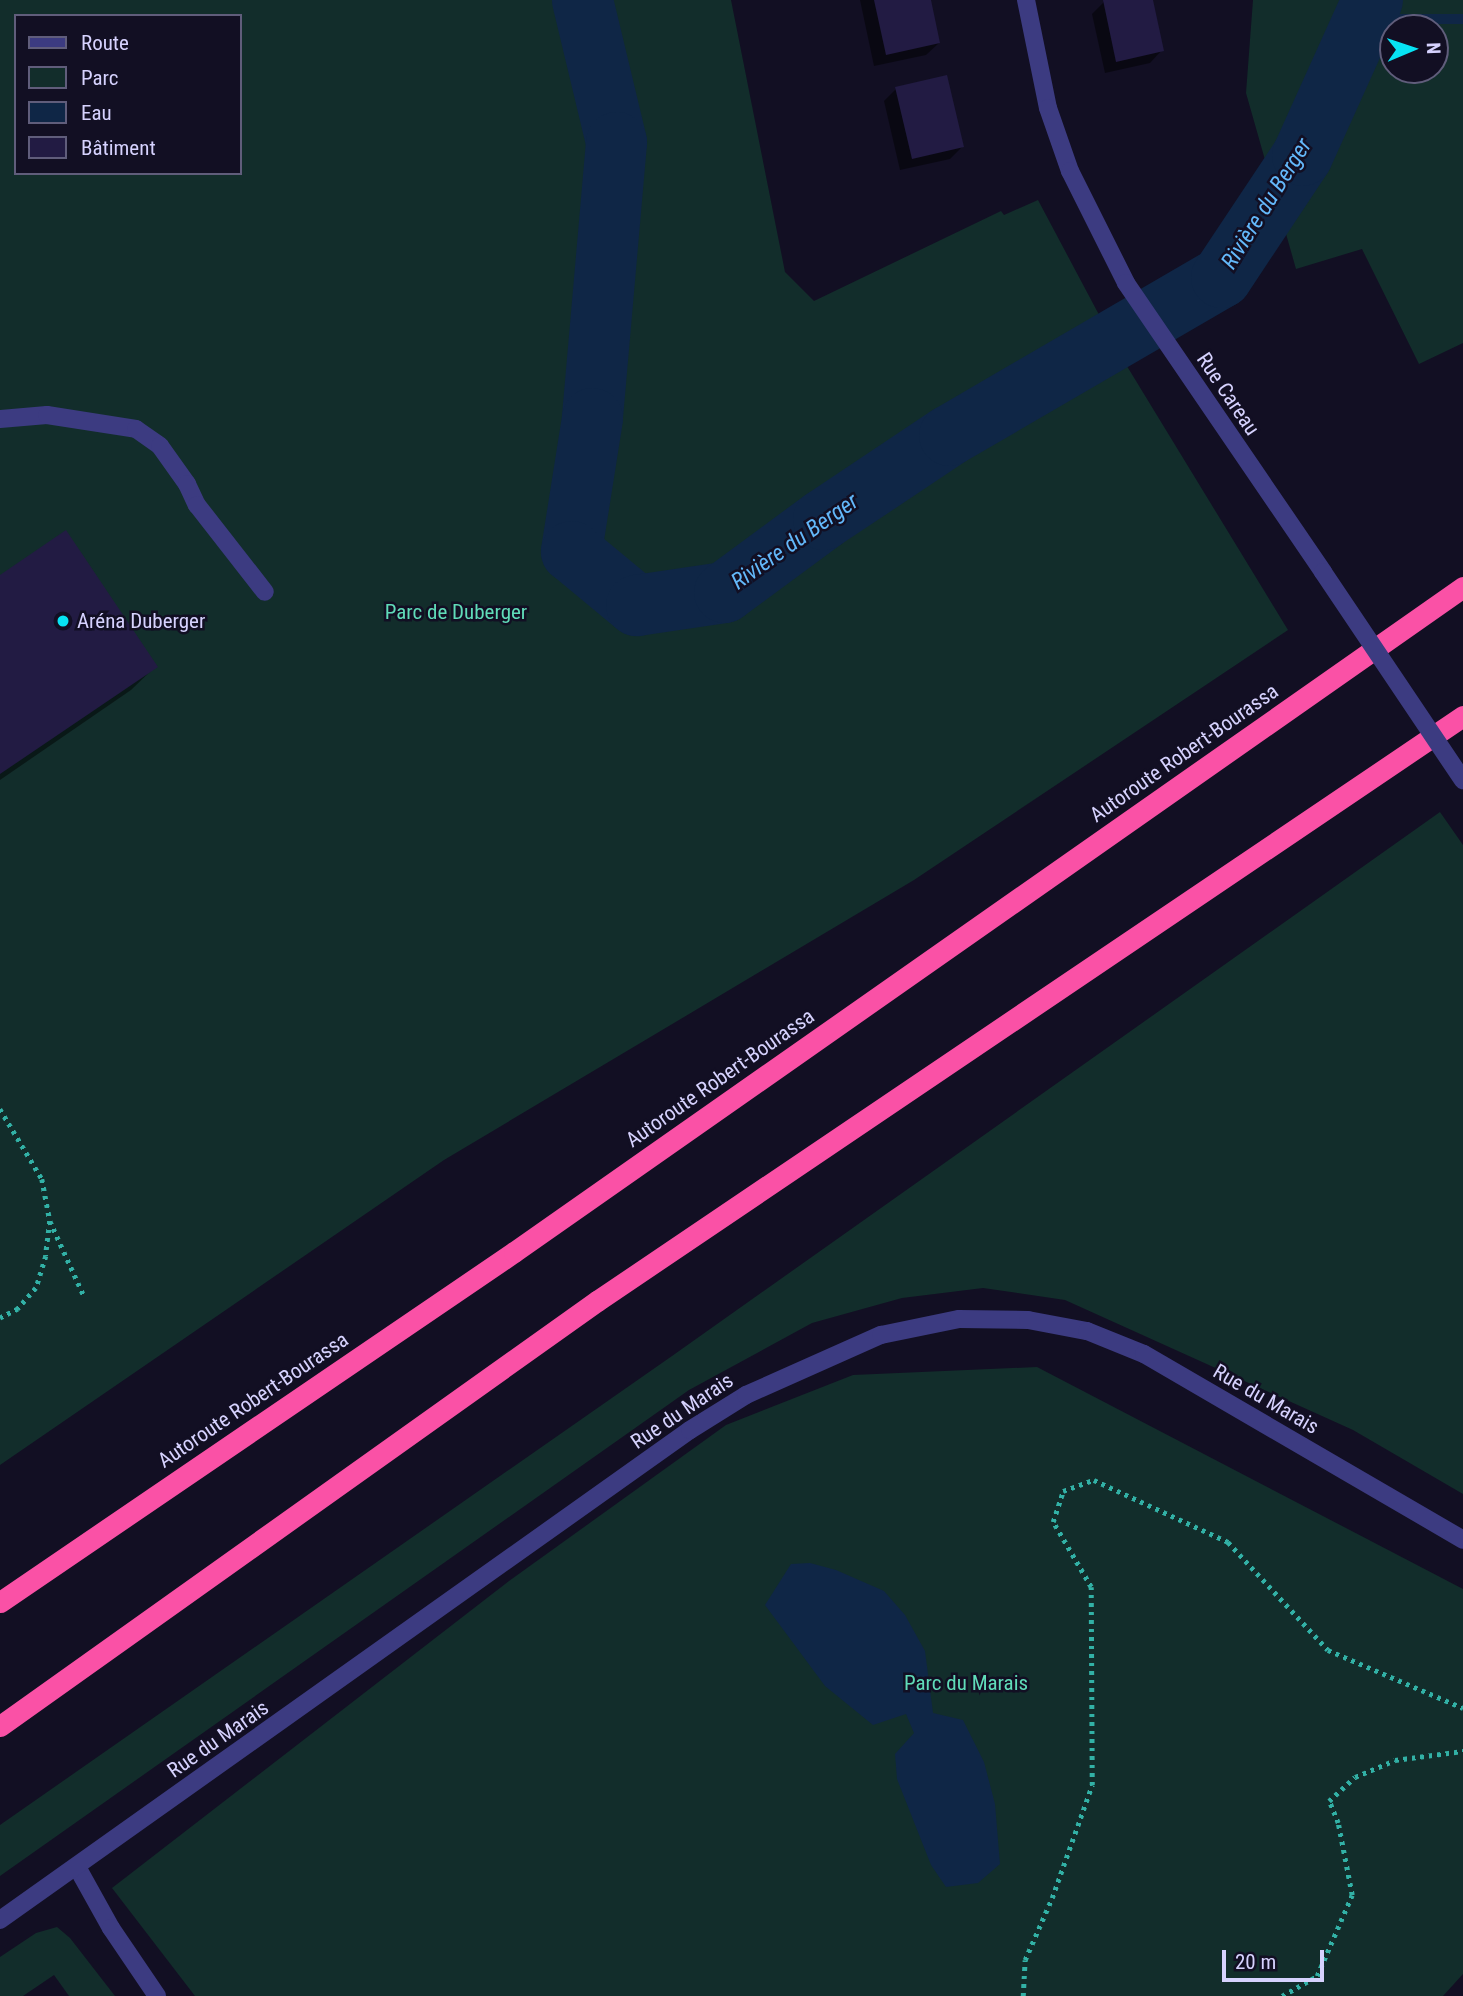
<!DOCTYPE html>
<html>
<head>
<meta charset="utf-8">
<style>
  body { margin:0 }
  #map { position:relative; width:1463px; height:1996px; overflow:hidden; background:#120f23; font-family:"Roboto Condensed",sans-serif }
  div>[style] { position:absolute }
  .green>* { inset:0; background:#122d2b }
  .water>* { inset:0; background:#0f2646 }
  .shadow>* { inset:0; background:#0007 }
  .stream>* { height:10px; margin:-5px; padding:0 5px; transform-origin:5px; border-radius:5px; background:#0f2646 }
  .river>* { height:61px; margin:-30.5px; padding:0 30.5px; transform-origin:30.5px; border-radius:30.5px; background:#0f2646 }
  .building>* { inset:0; background:#221b43 }
  .path>* { height:4.5px; margin-top:-2.25px; transform-origin:0; background:repeating-linear-gradient(90deg,#32b1a6 0 3.5px,transparent 0 8.5px) }
  .minor>* { height:18px; margin:-9px; padding:0 9px; transform-origin:9px; border-radius:9px; background:#3c3b81 }
  .highway>* { height:21px; margin:-10.5px; padding:0 10.5px; transform-origin:10.5px; border-radius:10.5px; background:#fa51a6 }
  .minor-bridge>* { height:18px; margin:-9px; padding:0 9px; transform-origin:9px; border-radius:9px; background:#3c3b81 }
  .dots>* { width:19px; height:19px; translate:-50% -50%; box-sizing:border-box; border:4px solid #120f23; border-radius:50% }
  span { translate:-50% -50%; white-space:nowrap; text-align:center; line-height:1.15; -webkit-text-stroke:5px #120f23; paint-order:stroke }
  .street-label { font-size:21px; color:#d6d2fe }
  .park-label { font-size:21px; color:#60dcb9 }
  .poi-label { font-size:21px; color:#d6d2fe }
  .left { translate:0 -50%; text-align:left }
  .water-label { font-size:23px; color:#63b8fa; font-style:italic }
  .legend { position:absolute; left:14px; top:14px; width:228px; height:161px; box-sizing:border-box; background:#120f23; border:2px solid #605d7b; margin:0; padding:9px 12px; list-style:none; font-size:21px; color:#d6d2fe }
  .legend li { display:flex; align-items:center; gap:14px; height:35px }
  .legend b { width:35px; border:2px solid #605d7b }
  .north { position:absolute; left:1379px; top:14px; width:70px; height:70px; box-sizing:border-box; background:#120f23; border:2px solid #605d7b; border-radius:50%; rotate:88deg; font-size:19px; font-weight:700; line-height:28px; text-align:center; color:#d6d2fe }
  .north::after { content:''; display:block; margin:auto; width:24px; height:32px; background:#07e3f4; clip-path:polygon(50% 0,100% 100%,50% 72%,0 100%) }
  .scale { position:absolute; left:1222px; top:1950px; width:102px; height:32px; box-sizing:border-box; border:4px solid #d6d2fe; border-top:0; padding-left:9px; font-size:21px; line-height:24px; white-space:nowrap; color:#d6d2fe; -webkit-text-stroke:5px #120f23; paint-order:stroke }
</style>
</head>
<body>
<div id="map">
  <div class="green">
    <div style="clip-path:polygon(evenodd,0 0,731px 0,785px 272px,814px 301px,1001px 211px,1004px 215px,1038px 200px,1122px 358px,1288px 630px,914px 880px,444px 1160px,0 1465px,0 0,16px 16px,240px 16px,240px 173px,16px 173px,16px 16px)"></div>
    <div style="clip-path:polygon(evenodd,1253px 0,1463px 0,1463px 343px,1419px 364px,1362px 249px,1296px 269px,1246px 93px,1253px 0,1393px 28px,1435px 28px,1435px 70px,1393px 70px,1393px 28px)"></div>
    <div style="clip-path:polygon(1440px 812px,1463px 845px,1463px 1494px,1353px 1430px,1065px 1300px,983px 1288px,902px 1298px,812px 1323px,689px 1390px,0 1876px,0 1825px,672px 1356px)"></div>
    <div style="clip-path:polygon(1037px 1367px,1463px 1589px,1463px 1974px,1443px 1996px,195px 1996px,112px 1888px,509px 1581px,726px 1425px,853px 1375px)"></div>
    <div style="clip-path:polygon(57px 1927px,70px 1938px,115px 1996px,69px 1996px,54px 1975px,23px 1996px,0 1996px,0 1957px,36px 1933px)"></div>
  </div>
  <div class="water">
    <div style="clip-path:polygon(810px 1563px,836px 1570px,884px 1591px,905px 1615px,925px 1651px,933px 1713px,963px 1720px,984px 1762px,995px 1804px,1000px 1864px,978px 1883px,946px 1887px,931px 1865px,897px 1779px,895px 1754px,914px 1733px,906px 1714px,873px 1725px,825px 1686px,765px 1605px,791px 1564px)"></div>
  </div>
  <div class="shadow">
    <div style="clip-path:polygon(860px 0,929px 0,939px 43px,926px 55px,874px 66px)"></div>
    <div style="clip-path:polygon(1112px 0,1151px 0,1162px 50px,1150px 63px,1105px 73px,1092px 14px,1104px 2px)"></div>
    <div style="clip-path:polygon(896px 89px,962px 147px,950px 159px,900px 170px,884px 101px)"></div>
    <div style="clip-path:polygon(0 577px,156px 666px,131px 690px,0 780px)"></div>
  </div>
  <div class="stream">
    <div style="left:1363px;top:19px;width:100px"></div>
  </div>
  <div class="river">
    <div style="left:582px;top:0;width:146px;rotate:76.5deg"></div>
    <div style="left:616px;top:142px;width:277px;rotate:95deg"></div>
    <div style="left:592px;top:418px;width:135px;rotate:99deg"></div>
    <div style="left:571px;top:551px;width:85px;rotate:39.7deg"></div>
    <div style="left:636px;top:605px;width:89px;rotate:-8.4deg"></div>
    <div style="left:724px;top:592px;width:123px;rotate:-36.4deg"></div>
    <div style="left:823px;top:519px;width:151px;rotate:-33.7deg"></div>
    <div style="left:949px;top:435px;width:315px;rotate:-30.2deg"></div>
    <div style="left:1221px;top:277px;width:146px;rotate:-56.4deg"></div>
    <div style="left:1302px;top:155px;width:170px;rotate:-65.7deg"></div>
  </div>
  <div class="building">
    <div style="clip-path:polygon(874px 0,931px 0,940px 43px,886px 55px)"></div>
    <div style="clip-path:polygon(1103px 0,1153px 0,1164px 51px,1116px 62px)"></div>
    <div style="clip-path:polygon(947px 75px,964px 147px,912px 159px,895px 87px)"></div>
    <div style="clip-path:polygon(66px 530px,158px 667px,0 774px,0 575px)"></div>
  </div>
  <div class="path">
    <div style="left:0;top:1109px;width:82px;rotate:59deg"></div>
    <div style="left:42px;top:1179px;width:43px;rotate:79.2deg"></div>
    <div style="left:50px;top:1221px;width:35px;rotate:97deg"></div>
    <div style="left:46px;top:1256px;width:34px;rotate:107deg"></div>
    <div style="left:36px;top:1288px;width:28px;rotate:131deg"></div>
    <div style="left:18px;top:1309px;width:20px;rotate:153deg"></div>
    <div style="left:50px;top:1221px;width:82px;rotate:65.6deg"></div>
    <div style="left:1023px;top:1996px;width:36px;rotate:-87deg"></div>
    <div style="left:1025px;top:1960px;width:68px;rotate:-66.5deg"></div>
    <div style="left:1052px;top:1898px;width:120px;rotate:-70.5deg"></div>
    <div style="left:1092px;top:1785px;width:198px;rotate:-90.3deg"></div>
    <div style="left:1091px;top:1587px;width:75px;rotate:-120.3deg"></div>
    <div style="left:1053px;top:1522px;width:33px;rotate:-72deg"></div>
    <div style="left:1063px;top:1491px;width:33px;rotate:-20deg"></div>
    <div style="left:1094px;top:1480px;width:148px;rotate:24.8deg"></div>
    <div style="left:1228px;top:1542px;width:147px;rotate:47.2deg"></div>
    <div style="left:1328px;top:1650px;width:147px;rotate:23.2deg"></div>
    <div style="left:1282px;top:1996px;width:40px;rotate:-29.7deg"></div>
    <div style="left:1317px;top:1976px;width:88px;rotate:-66.6deg"></div>
    <div style="left:1352px;top:1895px;width:73px;rotate:-101deg"></div>
    <div style="left:1338px;top:1823px;width:24px;rotate:-112deg"></div>
    <div style="left:1329px;top:1801px;width:35px;rotate:-43deg"></div>
    <div style="left:1355px;top:1777px;width:43px;rotate:-23deg"></div>
    <div style="left:1395px;top:1760px;width:69px;rotate:-7.5deg"></div>
  </div>
  <div class="minor">
    <div style="left:1026px;top:0;width:110px;rotate:78.5deg"></div>
    <div style="left:1048px;top:108px;width:67px;rotate:70.8deg"></div>
    <div style="left:1070px;top:171px;width:125px;rotate:63.4deg"></div>
    <div style="left:1126px;top:283px;width:350px;rotate:55.7deg"></div>
    <div style="left:0;top:419px;width:47px;rotate:-4.9deg"></div>
    <div style="left:47px;top:415px;width:90px;rotate:8.9deg"></div>
    <div style="left:136px;top:429px;width:29px;rotate:35deg"></div>
    <div style="left:160px;top:446px;width:47px;rotate:54.6deg"></div>
    <div style="left:187px;top:484px;width:23px;rotate:65deg"></div>
    <div style="left:197px;top:505px;width:110px;rotate:52deg"></div>
    <div style="left:77px;top:1867px;width:70px;rotate:60.9deg"></div>
    <div style="left:111px;top:1928px;width:82px;rotate:55.9deg"></div>
    <div style="left:0;top:1920px;width:846px;rotate:-35.38deg"></div>
    <div style="left:690px;top:1430px;width:66px;rotate:-32deg"></div>
    <div style="left:746px;top:1395px;width:148px;rotate:-24deg"></div>
    <div style="left:881px;top:1335px;width:80px;rotate:-11.6deg"></div>
    <div style="left:959px;top:1319px;width:69px;rotate:0.8deg"></div>
    <div style="left:1028px;top:1320px;width:60px;rotate:10.6deg"></div>
    <div style="left:1087px;top:1331px;width:61px;rotate:22deg"></div>
    <div style="left:1144px;top:1354px;width:369px;rotate:30.2deg"></div>
  </div>
  <div class="highway">
    <div style="left:0;top:1602px;width:622px;rotate:-34.25deg"></div>
    <div style="left:514px;top:1252px;width:1159px;rotate:-35.02deg"></div>
    <div style="left:0;top:1726px;width:733px;rotate:-35.45deg"></div>
    <div style="left:597px;top:1301px;width:1045px;rotate:-34.04deg"></div>
  </div>
  <div class="minor-bridge">
    <div style="left:1323px;top:572px;width:251px;rotate:56.1deg"></div>
  </div>
  <div class="dots">
    <div style="left:63px;top:621px;background:#07e3f4"></div>
  </div>
  <div class="street-label">
    <span style="left:1228px;top:394px;rotate:56deg">Rue Careau</span>
    <span style="left:1184px;top:753px;rotate:-35deg">Autoroute Robert-Bourassa</span>
    <span style="left:720px;top:1078px;rotate:-35deg">Autoroute Robert-Bourassa</span>
    <span style="left:1266px;top:1399px;rotate:30deg">Rue du Marais</span>
    <span style="left:253px;top:1400px;rotate:-34deg">Autoroute Robert-Bourassa</span>
    <span style="left:682px;top:1411px;rotate:-34deg">Rue du Marais</span>
    <span style="left:218px;top:1739px;rotate:-35deg">Rue du Marais</span>
  </div>
  <div class="park-label">
    <span style="left:456px;top:612px">Parc de Duberger</span>
    <span style="left:966px;top:1683px">Parc du Marais</span>
  </div>
  <div class="poi-label">
    <span class="left" style="left:77px;top:621px">Aréna Duberger</span>
  </div>
  <div class="water-label">
    <span style="left:1267px;top:204px;rotate:-58deg">Rivière du Berger</span>
    <span style="left:795px;top:542px;rotate:-35deg">Rivière du Berger</span>
  </div>
  <ul class="legend">
  <li><b style="height:9px;background:#3c3b81"></b>Route</li>
  <li><b style="height:19px;background:#122d2b"></b>Parc</li>
  <li><b style="height:19px;background:#0f2646"></b>Eau</li>
  <li><b style="height:19px;background:#221b43"></b>Bâtiment</li>
  </ul>
  <div class="north">N</div>
  <div class="scale">20 m</div>
</div>
</body>
</html>
